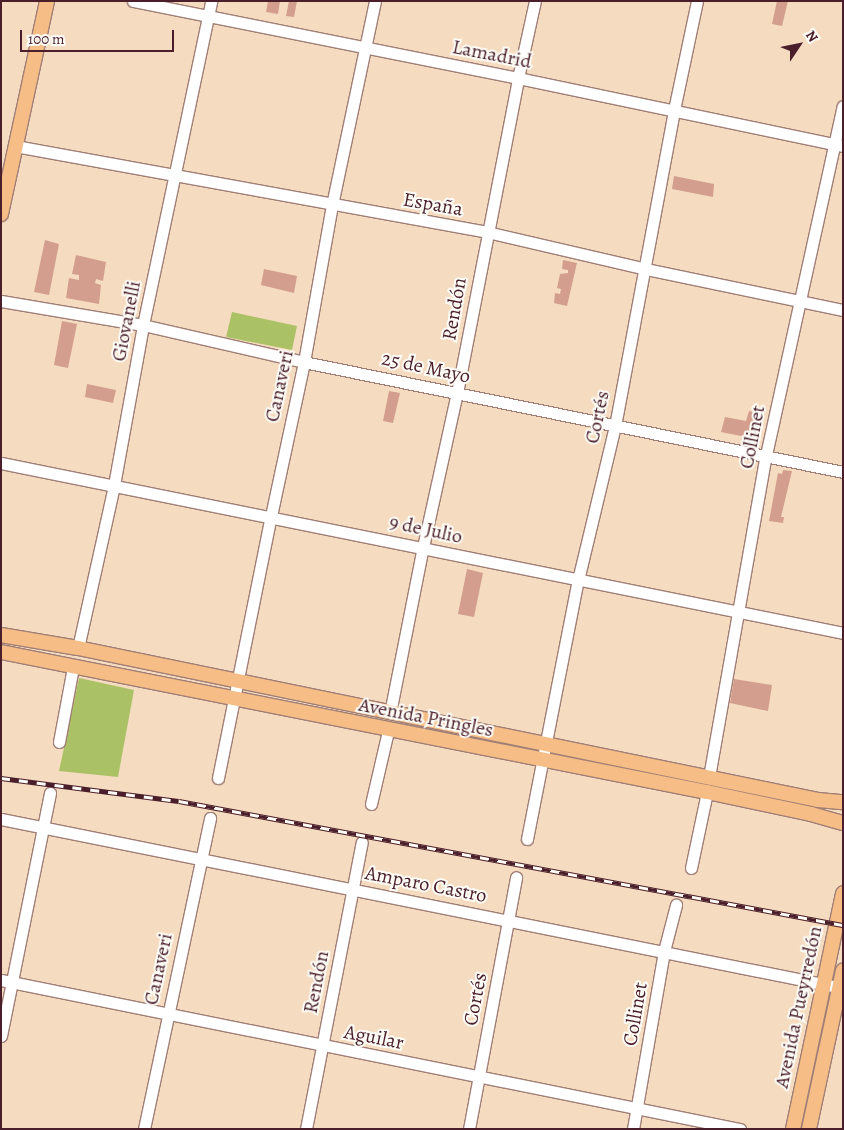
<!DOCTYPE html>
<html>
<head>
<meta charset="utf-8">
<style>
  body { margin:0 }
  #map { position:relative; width:844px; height:1130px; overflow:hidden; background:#f5dcc0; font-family:Alegreya,serif }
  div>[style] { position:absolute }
  .green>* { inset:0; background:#abc166 }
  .building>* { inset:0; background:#d39e8d }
  .roads { filter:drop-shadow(1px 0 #a07e76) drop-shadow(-1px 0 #a07e76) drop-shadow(0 1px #a07e76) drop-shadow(0 -1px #a07e76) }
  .minor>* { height:11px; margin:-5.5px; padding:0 5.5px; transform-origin:5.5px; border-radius:5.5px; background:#fff }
  .major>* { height:14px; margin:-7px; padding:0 7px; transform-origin:7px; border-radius:7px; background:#f6be86 }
  .rail>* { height:5px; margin-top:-2.5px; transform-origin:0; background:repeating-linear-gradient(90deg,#fdfcf7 0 9px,#4a1f2b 0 18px); box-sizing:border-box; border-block:1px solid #4a1f2b }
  span { translate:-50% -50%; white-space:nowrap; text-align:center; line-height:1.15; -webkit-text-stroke:4px #fdfcf7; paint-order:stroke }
  .street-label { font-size:20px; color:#4a1f2b }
  .frame { position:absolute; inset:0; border:2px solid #4a1f2b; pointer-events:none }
  .north { position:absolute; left:774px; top:20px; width:50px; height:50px; -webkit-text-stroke:4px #fdfcf7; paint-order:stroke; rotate:56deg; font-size:14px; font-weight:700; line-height:20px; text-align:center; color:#4a1f2b }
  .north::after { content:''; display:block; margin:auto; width:18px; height:22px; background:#4a1f2b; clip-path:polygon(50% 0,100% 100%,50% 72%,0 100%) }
  .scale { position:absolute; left:20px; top:30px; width:154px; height:22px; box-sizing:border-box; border:2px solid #4a1f2b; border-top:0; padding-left:6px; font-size:15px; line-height:18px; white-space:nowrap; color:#4a1f2b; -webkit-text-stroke:4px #fdfcf7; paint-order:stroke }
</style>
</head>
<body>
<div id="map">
  <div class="green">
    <div style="clip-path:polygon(232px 312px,297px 326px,292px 350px,226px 337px)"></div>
    <div style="clip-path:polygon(79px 678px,134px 690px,118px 777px,59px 771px)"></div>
  </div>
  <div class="building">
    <div style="clip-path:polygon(268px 1px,280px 1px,278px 14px,266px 12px)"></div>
    <div style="clip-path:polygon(289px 1px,297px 1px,294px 17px,286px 16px)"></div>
    <div style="clip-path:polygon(777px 1px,788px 1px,782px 26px,772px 24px)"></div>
    <div style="clip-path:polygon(674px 176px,714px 184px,713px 197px,672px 189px)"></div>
    <div style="clip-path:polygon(45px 240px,59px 244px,49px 295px,34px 292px)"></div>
    <div style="clip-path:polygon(76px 255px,106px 262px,103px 281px,96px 279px,95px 283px,101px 285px,99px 304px,66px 298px,69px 278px,79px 280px,79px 275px,72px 274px)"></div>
    <div style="clip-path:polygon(563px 260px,577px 263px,567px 306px,554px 303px,555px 293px,560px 294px,561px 289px,557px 288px,560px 274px,568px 273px,568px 270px,562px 269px)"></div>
    <div style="clip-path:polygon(264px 269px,297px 276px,294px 293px,261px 285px)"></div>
    <div style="clip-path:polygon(62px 321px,77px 324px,68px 368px,54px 365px)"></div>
    <div style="clip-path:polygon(87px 384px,116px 390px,113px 403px,85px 397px)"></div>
    <div style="clip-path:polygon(389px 391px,400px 393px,393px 423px,383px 421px)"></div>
    <div style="clip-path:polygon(749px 411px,762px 414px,757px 434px,751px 438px,721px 432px,725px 417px,746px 421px)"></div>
    <div style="clip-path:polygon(783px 470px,792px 471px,781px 517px,784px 517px,783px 523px,769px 521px,778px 473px,782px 474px)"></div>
    <div style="clip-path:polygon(467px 569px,483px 573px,474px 617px,458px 614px)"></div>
    <div style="clip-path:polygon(734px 679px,772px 685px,768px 711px,730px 703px)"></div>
  </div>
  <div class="roads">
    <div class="minor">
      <div style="left:133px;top:1px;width:393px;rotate:11.3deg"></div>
      <div style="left:518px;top:78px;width:332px;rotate:11.8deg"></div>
      <div style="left:15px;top:146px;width:480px;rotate:10.3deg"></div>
      <div style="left:487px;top:232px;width:163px;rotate:13.1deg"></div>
      <div style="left:646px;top:269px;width:201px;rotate:11.8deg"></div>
      <div style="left:1px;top:301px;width:144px;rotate:9.6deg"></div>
      <div style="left:143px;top:325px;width:165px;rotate:12.9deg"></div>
      <div style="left:304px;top:362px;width:550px;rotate:11.53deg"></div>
      <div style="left:1px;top:463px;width:859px;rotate:11.41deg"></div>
      <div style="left:78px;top:648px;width:167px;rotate:-77.5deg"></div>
      <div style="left:114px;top:485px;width:163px;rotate:-79.7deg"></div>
      <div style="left:143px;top:325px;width:331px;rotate:-78.1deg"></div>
      <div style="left:390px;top:713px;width:169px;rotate:-78.8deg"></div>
      <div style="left:423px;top:547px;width:158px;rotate:-77.6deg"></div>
      <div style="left:457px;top:393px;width:321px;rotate:-79deg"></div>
      <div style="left:518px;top:78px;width:79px;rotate:-77.6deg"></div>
      <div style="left:59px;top:742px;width:76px;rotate:-79.4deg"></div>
      <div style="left:709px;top:777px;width:327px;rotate:-80deg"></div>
      <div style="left:766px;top:455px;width:357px;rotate:-77.6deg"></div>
      <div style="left:218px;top:778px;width:267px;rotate:-78.6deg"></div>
      <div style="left:271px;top:516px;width:157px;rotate:-77.9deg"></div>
      <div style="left:304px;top:362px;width:159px;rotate:-79.9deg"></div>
      <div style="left:332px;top:205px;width:208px;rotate:-78.1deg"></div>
      <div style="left:371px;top:804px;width:75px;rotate:-76.9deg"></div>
      <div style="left:1px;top:819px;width:859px;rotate:11.35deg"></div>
      <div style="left:527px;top:839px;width:264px;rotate:-78.9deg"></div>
      <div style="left:578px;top:580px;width:158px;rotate:-76.5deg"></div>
      <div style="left:615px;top:426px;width:321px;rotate:-79.4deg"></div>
      <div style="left:674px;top:110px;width:111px;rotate:-78.1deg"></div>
      <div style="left:691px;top:868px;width:78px;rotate:-78.1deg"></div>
      <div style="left:1px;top:980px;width:754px;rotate:11.4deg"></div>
      <div style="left:1px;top:1036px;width:248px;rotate:-78.6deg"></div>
      <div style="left:144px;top:1129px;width:318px;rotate:-78deg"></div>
      <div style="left:306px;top:1129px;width:292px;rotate:-79deg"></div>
      <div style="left:469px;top:1129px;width:256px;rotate:-79.4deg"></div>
      <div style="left:633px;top:1129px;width:181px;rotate:-80.1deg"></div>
      <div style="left:664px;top:951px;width:48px;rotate:-75.4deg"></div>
    </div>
    <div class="major">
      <div style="left:1px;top:214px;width:218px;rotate:-77.8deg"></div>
      <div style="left:1px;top:635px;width:78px;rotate:9.6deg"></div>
      <div style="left:78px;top:648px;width:755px;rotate:11.61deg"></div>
      <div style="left:818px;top:800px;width:25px;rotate:5deg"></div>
      <div style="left:1px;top:652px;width:720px;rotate:11.22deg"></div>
      <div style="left:707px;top:792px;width:106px;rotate:11.9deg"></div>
      <div style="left:811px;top:814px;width:33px;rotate:16deg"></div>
      <div style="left:793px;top:1129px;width:241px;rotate:-78deg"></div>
      <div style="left:809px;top:1129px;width:162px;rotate:-77.9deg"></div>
    </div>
  </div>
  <div class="rail">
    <div style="left:1px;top:778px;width:179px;rotate:7.4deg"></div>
    <div style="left:179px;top:801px;width:675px;rotate:10.58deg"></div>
  </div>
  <div class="street-label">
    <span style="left:492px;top:54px;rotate:11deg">Lamadrid</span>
    <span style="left:433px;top:204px;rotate:10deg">España</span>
    <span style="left:454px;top:309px;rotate:-80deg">Rendón</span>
    <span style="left:126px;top:321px;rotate:-79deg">Giovanelli</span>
    <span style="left:426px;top:367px;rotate:12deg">25 de Mayo</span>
    <span style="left:279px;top:386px;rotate:-78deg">Canaveri</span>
    <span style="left:597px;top:417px;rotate:-78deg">Cortés</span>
    <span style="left:752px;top:437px;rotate:-79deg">Collinet</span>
    <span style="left:426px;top:529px;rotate:12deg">9 de Julio</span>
    <span style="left:426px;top:717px;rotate:11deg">Avenida Pringles</span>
    <span style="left:426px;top:884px;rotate:11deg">Amparo Castro</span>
    <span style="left:158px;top:969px;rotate:-78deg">Canaveri</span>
    <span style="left:316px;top:982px;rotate:-79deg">Rendón</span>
    <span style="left:475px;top:999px;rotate:-79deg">Cortés</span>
    <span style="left:798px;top:1007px;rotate:-78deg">Avenida Pueyrredón</span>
    <span style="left:635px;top:1014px;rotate:-80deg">Collinet</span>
    <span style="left:374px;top:1037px;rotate:11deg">Aguilar</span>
  </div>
  <div class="frame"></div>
  <div class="north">N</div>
  <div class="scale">100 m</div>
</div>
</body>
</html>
